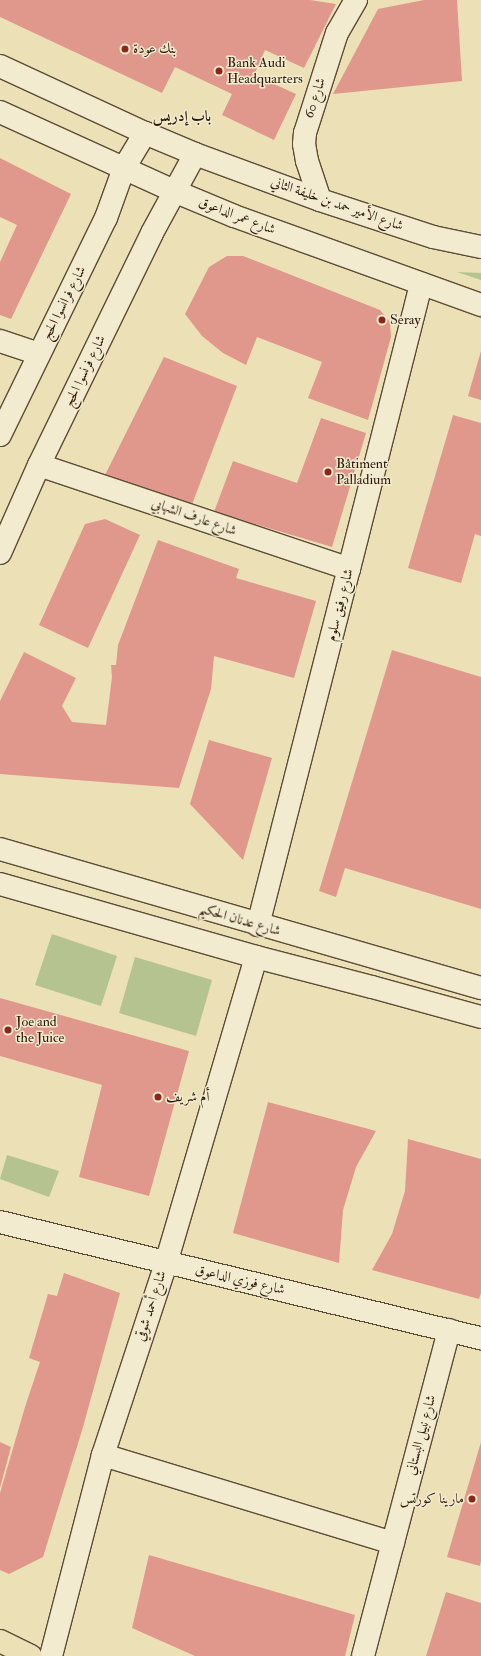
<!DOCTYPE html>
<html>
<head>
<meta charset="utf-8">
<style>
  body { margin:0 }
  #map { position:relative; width:481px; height:1656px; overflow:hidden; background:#ebe0b6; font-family:"IM FELL Double Pica",Amiri,serif }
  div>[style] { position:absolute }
  .green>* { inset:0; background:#b5c390 }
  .building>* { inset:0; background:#e1988c }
  .roads { filter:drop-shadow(1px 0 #5d4c34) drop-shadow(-1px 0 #5d4c34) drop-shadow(0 1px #5d4c34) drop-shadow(0 -1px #5d4c34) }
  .street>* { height:22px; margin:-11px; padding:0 11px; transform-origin:11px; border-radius:11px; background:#f2ebd0 }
  .secondary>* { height:22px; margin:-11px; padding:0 11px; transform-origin:11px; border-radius:11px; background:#f2ebd0 }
  .highway>* { height:22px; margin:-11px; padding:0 11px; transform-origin:11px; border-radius:11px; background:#ebe0b6 }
  .dots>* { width:11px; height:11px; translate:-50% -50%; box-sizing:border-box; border:2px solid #f2ebd0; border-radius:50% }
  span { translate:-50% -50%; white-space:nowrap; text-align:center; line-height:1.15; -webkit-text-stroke:3px #f2ebd0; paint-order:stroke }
  .poi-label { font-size:14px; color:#2e1a09 }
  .left { translate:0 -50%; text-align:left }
  .right { translate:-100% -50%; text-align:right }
  .street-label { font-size:14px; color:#2e1a09 }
  .neighbourhood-label { font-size:15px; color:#2e1a09; font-weight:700 }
</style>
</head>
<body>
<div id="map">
  <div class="green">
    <div style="clip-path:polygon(457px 272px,481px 273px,481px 280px)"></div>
    <div style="clip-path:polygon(52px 934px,117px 956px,101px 1006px,35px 985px)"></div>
    <div style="clip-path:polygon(135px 957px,212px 980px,196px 1036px,119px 1013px)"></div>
    <div style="clip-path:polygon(7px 1155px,59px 1171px,49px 1197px,0 1179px)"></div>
  </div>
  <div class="building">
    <div style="clip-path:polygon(0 0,310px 0,336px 4px,304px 68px,265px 50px,254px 75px,296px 94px,274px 140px,222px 115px,232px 94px,175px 67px,162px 93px,0 17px)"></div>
    <div style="clip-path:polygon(424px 0,457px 0,462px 81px,333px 94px,378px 9px)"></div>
    <div style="clip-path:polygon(0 158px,71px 194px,11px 319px,0 315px,0 262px,17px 225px,0 217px)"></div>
    <div style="clip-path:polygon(227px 256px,243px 256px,380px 310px,390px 322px,391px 337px,368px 420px,308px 398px,322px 362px,257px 337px,246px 365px,223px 353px,202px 336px,185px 314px,209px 267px)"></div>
    <div style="clip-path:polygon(481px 351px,481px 400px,468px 396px)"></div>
    <div style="clip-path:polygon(164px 357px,237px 386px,191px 507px,103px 479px)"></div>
    <div style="clip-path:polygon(453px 415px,481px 423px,481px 536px,475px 534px,461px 583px,408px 568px)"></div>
    <div style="clip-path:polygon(321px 418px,366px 433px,332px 547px,214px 512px,233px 461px,297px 483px)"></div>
    <div style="clip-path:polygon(105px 519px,140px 535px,88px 648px,39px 625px,85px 524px)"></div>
    <div style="clip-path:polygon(158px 540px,239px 569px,236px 578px,316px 601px,294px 678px,214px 656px,211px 689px,179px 788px,0 774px,0 701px,24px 652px,76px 678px,62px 706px,72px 722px,106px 725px,112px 677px,111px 665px,116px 665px,118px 645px)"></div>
    <div style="clip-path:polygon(392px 650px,481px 677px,481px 909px,345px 868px,336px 897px,319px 891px)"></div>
    <div style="clip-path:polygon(209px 740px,272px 758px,243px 860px,190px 804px)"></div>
    <div style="clip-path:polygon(0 998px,189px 1051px,149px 1196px,79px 1177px,102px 1085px,0 1056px)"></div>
    <div style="clip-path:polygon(268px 1102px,376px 1131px,356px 1167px,343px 1210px,339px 1263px,233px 1233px)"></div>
    <div style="clip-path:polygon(408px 1139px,481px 1159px,481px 1293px,479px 1299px,372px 1270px,392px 1234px,405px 1191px)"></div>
    <div style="clip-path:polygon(64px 1273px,120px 1293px,83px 1427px,43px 1557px,9px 1574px,0 1570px,0 1493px,25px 1407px,40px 1362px,29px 1358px,48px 1294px,57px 1296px)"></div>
    <div style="clip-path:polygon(0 1442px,11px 1447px,0 1488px)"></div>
    <div style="clip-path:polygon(481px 1442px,481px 1561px,480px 1566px,447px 1557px)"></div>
    <div style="clip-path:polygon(149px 1555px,355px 1615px,345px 1656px,195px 1656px,132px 1628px)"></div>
    <div style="clip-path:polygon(446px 1592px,481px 1603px,481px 1656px,426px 1656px)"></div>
  </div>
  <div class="roads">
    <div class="street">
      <div style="left:320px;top:200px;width:41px;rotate:-108.4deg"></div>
      <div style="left:307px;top:161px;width:17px;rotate:-100deg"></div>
      <div style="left:304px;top:144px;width:11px;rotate:-85deg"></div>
      <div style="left:305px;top:133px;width:105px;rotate:-72.3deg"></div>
      <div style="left:337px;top:33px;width:38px;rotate:-60deg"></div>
      <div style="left:0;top:341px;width:41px;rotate:18.4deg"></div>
      <div style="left:39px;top:465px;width:327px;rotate:18.5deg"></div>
      <div style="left:258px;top:925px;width:367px;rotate:-75.7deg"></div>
      <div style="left:349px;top:569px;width:294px;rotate:-75.8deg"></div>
      <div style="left:0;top:1222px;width:495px;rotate:13.6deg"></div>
      <div style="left:103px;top:1455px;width:303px;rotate:16.9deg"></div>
      <div style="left:51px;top:1656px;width:208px;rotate:-75.5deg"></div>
      <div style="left:103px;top:1455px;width:202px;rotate:-71.8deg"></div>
      <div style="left:166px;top:1263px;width:319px;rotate:-73.6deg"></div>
      <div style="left:363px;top:1656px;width:337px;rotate:-75.2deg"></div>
    </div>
    <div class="secondary">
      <div style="left:0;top:66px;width:160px;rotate:24.8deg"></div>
      <div style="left:145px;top:133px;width:54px;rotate:22.8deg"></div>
      <div style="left:195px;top:154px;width:133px;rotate:20.2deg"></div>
      <div style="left:320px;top:200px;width:119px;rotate:18.1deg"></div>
      <div style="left:433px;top:237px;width:49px;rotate:11.8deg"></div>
      <div style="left:0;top:112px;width:191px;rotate:24.4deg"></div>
      <div style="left:174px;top:191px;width:65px;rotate:22.6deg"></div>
      <div style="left:234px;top:216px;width:263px;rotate:19.8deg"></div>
      <div style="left:0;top:435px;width:242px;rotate:-64deg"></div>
      <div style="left:106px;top:218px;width:53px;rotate:-70.2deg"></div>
      <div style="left:124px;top:168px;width:41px;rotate:-59deg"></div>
      <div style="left:0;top:553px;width:96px;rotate:-66.1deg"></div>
      <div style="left:39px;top:465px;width:258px;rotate:-64deg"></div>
      <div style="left:152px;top:233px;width:90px;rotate:-61.4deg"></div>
      <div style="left:0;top:849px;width:501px;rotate:16.12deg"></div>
      <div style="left:0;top:884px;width:266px;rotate:15.9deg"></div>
      <div style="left:256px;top:957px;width:120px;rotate:14.5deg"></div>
      <div style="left:372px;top:987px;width:113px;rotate:15.4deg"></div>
    </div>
    <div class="highway">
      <div style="left:0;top:1641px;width:34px;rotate:26deg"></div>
    </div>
  </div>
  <div class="dots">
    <div style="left:125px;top:49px;background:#8f2418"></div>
    <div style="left:219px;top:71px;background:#8f2418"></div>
    <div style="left:382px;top:320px;background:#8f2418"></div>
    <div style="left:328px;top:472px;background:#8f2418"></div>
    <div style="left:8px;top:1030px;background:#8f2418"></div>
    <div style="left:158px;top:1097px;background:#8f2418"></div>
    <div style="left:472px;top:1499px;background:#8f2418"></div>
  </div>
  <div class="poi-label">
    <span class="left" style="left:133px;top:49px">بنك عودة</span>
    <span class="left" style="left:227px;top:71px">Bank Audi<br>Headquarters</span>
    <span class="left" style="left:390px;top:320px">Seray</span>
    <span class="left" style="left:336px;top:472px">Bâtiment<br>Palladium</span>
    <span class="left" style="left:16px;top:1030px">Joe and<br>the Juice</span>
    <span class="left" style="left:166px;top:1097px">أم شريف</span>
    <span class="right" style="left:464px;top:1499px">مارينا كورتس</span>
  </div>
  <div class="street-label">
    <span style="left:315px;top:98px;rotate:-72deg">شارع 60</span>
    <span style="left:337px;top:204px;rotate:19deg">شارع الأمير حمد بن خليفة الثاني</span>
    <span style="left:237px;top:216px;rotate:21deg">شارع عمر الداعوق</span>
    <span style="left:64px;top:303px;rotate:-63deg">شارع فرانسوا الحج</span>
    <span style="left:85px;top:371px;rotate:-64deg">شارع فرنسوا الحج</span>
    <span style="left:194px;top:517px;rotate:19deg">شارع عارف الشهابي</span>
    <span style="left:340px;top:605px;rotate:-76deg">شارع رفيق سلوم</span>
    <span style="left:240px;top:920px;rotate:16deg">شارع عدنان الحكيم</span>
    <span style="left:240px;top:1280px;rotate:13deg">شارع فوزي الداعوق</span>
    <span style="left:151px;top:1306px;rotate:-72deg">شارع أحمد شوقي</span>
    <span style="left:421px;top:1435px;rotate:-75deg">شارع نبيل البستاني</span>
  </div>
  <div class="neighbourhood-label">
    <span style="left:182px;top:117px">باب إدريس</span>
  </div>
</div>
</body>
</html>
